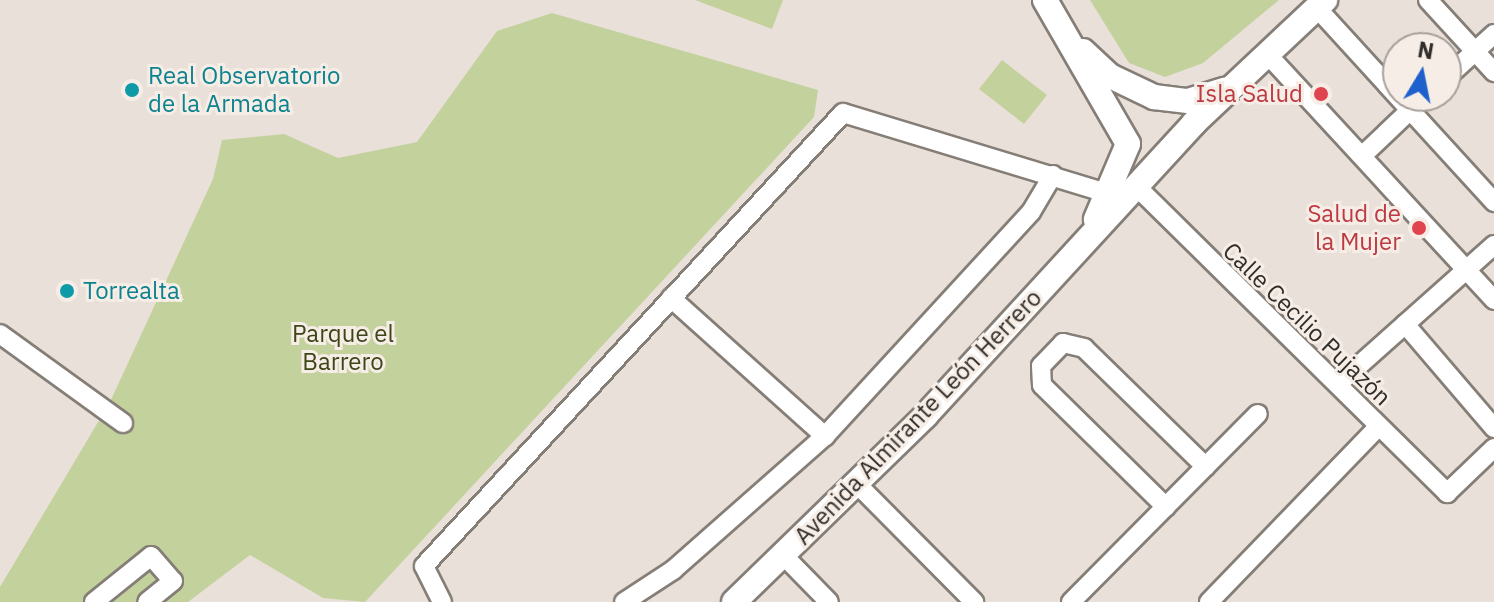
<!DOCTYPE html>
<html>
<head>
<meta charset="utf-8">
<style>
  body { margin:0 }
  #map { position:relative; width:1494px; height:602px; overflow:hidden; background:#e9e0d9; font-family:"IBM Plex Sans",sans-serif }
  div>[style] { position:absolute }
  .green>* { inset:0; background:#c3d19c }
  .roads { filter:drop-shadow(2px 0 #857e77) drop-shadow(-2px 0 #857e77) drop-shadow(0 2px #857e77) drop-shadow(0 -2px #857e77) }
  .minor>* { height:18px; margin:-9px; padding:0 9px; transform-origin:9px; border-radius:9px; background:#fff }
  .tertiary>* { height:24px; margin:-12px; padding:0 12px; transform-origin:12px; border-radius:12px; background:#fff }
  .dots>* { width:22px; height:22px; translate:-50% -50%; box-sizing:border-box; border:4px solid #f6ede6; border-radius:50% }
  span { translate:-50% -50%; white-space:nowrap; text-align:center; line-height:1.15; -webkit-text-stroke:6px #f6ede6; paint-order:stroke }
  .culture-label { font-size:24px; color:#0d838f }
  .left { translate:0 -50%; text-align:left }
  .health-label { font-size:24px; color:#be3a42 }
  .right { translate:-100% -50%; text-align:right }
  .street-label { font-size:24px; color:#302d2a }
  .park-label { font-size:24px; color:#3d4617 }
  .north { position:absolute; left:1382px; top:32px; width:80px; height:80px; box-sizing:border-box; background:#f6ede6; border:2px solid #a7a09b; border-radius:50%; rotate:10deg; font-size:22px; font-weight:700; line-height:32px; text-align:center; color:#302d2a }
  .north::after { content:''; display:block; margin:auto; width:28px; height:36px; background:#1f61cc; clip-path:polygon(50% 0,100% 100%,50% 72%,0 100%) }
</style>
</head>
<body>
<div id="map">
  <div class="green">
    <div style="clip-path:polygon(695px 0,783px 0,772px 29px)"></div>
    <div style="clip-path:polygon(1090px 0,1279px 0,1203px 63px,1165px 77px,1129px 63px)"></div>
    <div style="clip-path:polygon(552px 13px,818px 90px,814px 117px,365px 602px,323px 598px,250px 555px,188px 602px,0 602px,0 587px,110px 402px,213px 179px,222px 140px,284px 134px,338px 158px,417px 142px,497px 31px)"></div>
    <div style="clip-path:polygon(1002px 60px,1047px 95px,1024px 124px,979px 89px)"></div>
  </div>
  <div class="roads">
    <div class="minor">
      <div style="left:1428px;top:0;width:98px;rotate:47.5deg"></div>
      <div style="left:1317px;top:8px;width:263px;rotate:47.6deg"></div>
      <div style="left:1269px;top:56px;width:332px;rotate:47.3deg"></div>
      <div style="left:1446px;top:78px;width:65px;rotate:-42.5deg"></div>
      <div style="left:1363px;top:155px;width:86px;rotate:-43.6deg"></div>
      <div style="left:1137px;top:187px;width:436px;rotate:44.6deg"></div>
      <div style="left:1447px;top:493px;width:65px;rotate:-43.8deg"></div>
      <div style="left:671px;top:298px;width:207px;rotate:41.9deg"></div>
      <div style="left:1405px;top:324px;width:137px;rotate:49.4deg"></div>
      <div style="left:0;top:334px;width:152px;rotate:35.9deg"></div>
      <div style="left:1338px;top:384px;width:209px;rotate:-41.7deg"></div>
      <div style="left:858px;top:485px;width:165px;rotate:45.2deg"></div>
      <div style="left:1166px;top:507px;width:174px;rotate:-135.5deg"></div>
      <div style="left:1042px;top:385px;width:19px;rotate:-93deg"></div>
      <div style="left:1041px;top:366px;width:32px;rotate:-46deg"></div>
      <div style="left:1063px;top:343px;width:22px;rotate:13deg"></div>
      <div style="left:1084px;top:348px;width:170px;rotate:44.3deg"></div>
      <div style="left:784px;top:556px;width:64px;rotate:45.6deg"></div>
      <div style="left:94px;top:602px;width:73px;rotate:-38.9deg"></div>
      <div style="left:151px;top:556px;width:33px;rotate:49deg"></div>
      <div style="left:173px;top:581px;width:33px;rotate:141deg"></div>
      <div style="left:442px;top:602px;width:40px;rotate:-116.6deg"></div>
      <div style="left:424px;top:566px;width:617px;rotate:-47.23deg"></div>
      <div style="left:843px;top:113px;width:278px;rotate:16.9deg"></div>
      <div style="left:624px;top:602px;width:59px;rotate:-33.1deg"></div>
      <div style="left:673px;top:570px;width:203px;rotate:-41.4deg"></div>
      <div style="left:825px;top:436px;width:304px;rotate:-47.4deg"></div>
      <div style="left:1031px;top:212px;width:43px;rotate:-59.3deg"></div>
      <div style="left:1071px;top:602px;width:265px;rotate:-45.2deg"></div>
      <div style="left:1209px;top:602px;width:243px;rotate:-46deg"></div>
    </div>
    <div class="tertiary">
      <div style="left:1045px;top:0;width:166px;rotate:60deg"></div>
      <div style="left:1128px;top:144px;width:82px;rotate:113.1deg"></div>
      <div style="left:1083px;top:51px;width:37px;rotate:43deg"></div>
      <div style="left:1110px;top:76px;width:49px;rotate:25.5deg"></div>
      <div style="left:1154px;top:97px;width:34px;rotate:7deg"></div>
      <div style="left:1188px;top:101px;width:39px;rotate:-17deg"></div>
      <div style="left:734px;top:602px;width:267px;rotate:-44.2deg"></div>
      <div style="left:925px;top:416px;width:398px;rotate:-47.4deg"></div>
      <div style="left:1194px;top:123px;width:180px;rotate:-43.2deg"></div>
    </div>
  </div>
  <div class="dots">
    <div style="left:132px;top:90px;background:#0f9aa8"></div>
    <div style="left:1321px;top:94px;background:#e0444e"></div>
    <div style="left:1419px;top:228px;background:#e0444e"></div>
    <div style="left:67px;top:291px;background:#0f9aa8"></div>
  </div>
  <div class="culture-label">
    <span class="left" style="left:148px;top:90px">Real Observatorio<br>de la Armada</span>
    <span class="left" style="left:83px;top:291px">Torrealta</span>
  </div>
  <div class="health-label">
    <span class="right" style="left:1303px;top:94px">Isla Salud</span>
    <span class="right" style="left:1401px;top:228px">Salud de<br>la Mujer</span>
  </div>
  <div class="street-label">
    <span style="left:1307px;top:324px;rotate:44deg">Calle Cecilio Pujazón</span>
    <span style="left:918px;top:417px;rotate:-46deg">Avenida Almirante León Herrero</span>
  </div>
  <div class="park-label">
    <span style="left:343px;top:348px">Parque el<br>Barrero</span>
  </div>
  <div class="north">N</div>
</div>
</body>
</html>
